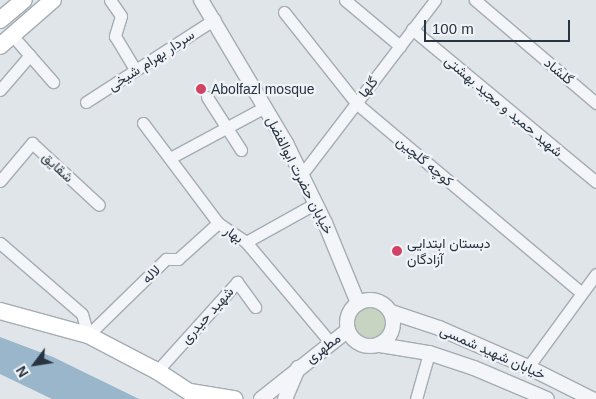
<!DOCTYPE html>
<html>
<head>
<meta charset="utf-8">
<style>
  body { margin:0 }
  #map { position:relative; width:596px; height:399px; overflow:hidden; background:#e0e5e9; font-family:Helvetica,Vazirmatn,sans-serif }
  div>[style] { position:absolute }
  .green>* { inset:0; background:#c7d4c1 }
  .round { border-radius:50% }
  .water>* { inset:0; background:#9ab6ca }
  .roads { filter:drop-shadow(1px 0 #a5acb3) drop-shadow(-1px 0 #a5acb3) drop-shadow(0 1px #a5acb3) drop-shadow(0 -1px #a5acb3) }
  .minor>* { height:11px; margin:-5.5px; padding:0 5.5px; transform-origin:5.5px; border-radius:5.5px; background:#f3f5f8 }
  .tertiary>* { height:14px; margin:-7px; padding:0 7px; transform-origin:7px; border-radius:7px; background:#f3f5f8 }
  .tertiary>.ring { margin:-7px; padding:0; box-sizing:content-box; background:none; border:14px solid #f3f5f8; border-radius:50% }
  .secondary>* { height:16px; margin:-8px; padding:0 8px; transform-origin:8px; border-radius:8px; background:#fff }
  .dots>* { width:14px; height:14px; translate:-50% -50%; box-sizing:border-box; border:2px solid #f0f3f7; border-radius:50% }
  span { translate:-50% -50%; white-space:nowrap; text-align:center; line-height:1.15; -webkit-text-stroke:4.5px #f0f3f7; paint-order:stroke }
  .street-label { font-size:14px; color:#283441 }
  .poi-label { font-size:14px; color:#283441 }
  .left { translate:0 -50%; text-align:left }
  .north { position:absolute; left:10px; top:339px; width:50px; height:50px; -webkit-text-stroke:4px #f0f3f7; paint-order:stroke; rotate:239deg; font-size:14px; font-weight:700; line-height:20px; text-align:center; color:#283441 }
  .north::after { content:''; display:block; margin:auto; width:18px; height:22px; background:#283441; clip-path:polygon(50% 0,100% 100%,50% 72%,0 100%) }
  .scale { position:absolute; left:424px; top:20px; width:146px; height:22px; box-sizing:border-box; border:2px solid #283441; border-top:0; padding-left:6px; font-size:15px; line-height:18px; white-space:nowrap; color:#283441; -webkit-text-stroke:4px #f0f3f7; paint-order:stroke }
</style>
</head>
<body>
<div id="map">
  <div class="green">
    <div class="round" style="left:355px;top:308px;width:30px;height:30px"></div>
  </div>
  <div class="water">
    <div style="clip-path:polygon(0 337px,53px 357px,139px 399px,52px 399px,0 374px)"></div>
  </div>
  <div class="roads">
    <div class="minor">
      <div style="left:110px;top:0;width:19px;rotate:55deg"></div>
      <div style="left:121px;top:16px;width:21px;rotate:107deg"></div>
      <div style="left:115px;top:36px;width:39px;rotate:59deg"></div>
      <div style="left:345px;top:0;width:72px;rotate:39.9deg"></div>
      <div style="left:475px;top:0;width:159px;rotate:40.4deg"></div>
      <div style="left:284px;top:12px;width:116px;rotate:51.6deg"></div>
      <div style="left:356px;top:103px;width:295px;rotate:40.1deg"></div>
      <div style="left:412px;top:29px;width:239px;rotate:39.7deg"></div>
      <div style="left:11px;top:34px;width:64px;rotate:48.8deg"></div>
      <div style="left:0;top:90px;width:46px;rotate:-49.4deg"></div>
      <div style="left:207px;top:97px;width:63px;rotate:57.3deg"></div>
      <div style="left:86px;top:102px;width:153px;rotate:-32.8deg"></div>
      <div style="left:143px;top:123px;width:125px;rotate:53.1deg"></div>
      <div style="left:218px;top:223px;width:34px;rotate:34deg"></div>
      <div style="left:246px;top:242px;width:129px;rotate:50deg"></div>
      <div style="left:170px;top:158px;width:108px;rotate:-28.2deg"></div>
      <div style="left:302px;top:174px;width:219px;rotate:-52.6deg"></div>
      <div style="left:0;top:181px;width:50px;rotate:-49.9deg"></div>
      <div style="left:32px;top:143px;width:91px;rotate:42.8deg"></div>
      <div style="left:246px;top:242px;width:80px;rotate:-29.1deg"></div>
      <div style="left:0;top:243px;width:108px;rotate:40.9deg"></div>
      <div style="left:82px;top:314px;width:22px;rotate:74deg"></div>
      <div style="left:88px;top:335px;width:109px;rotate:-44.3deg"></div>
      <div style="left:166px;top:259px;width:12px"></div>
      <div style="left:178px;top:259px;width:54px;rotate:-42deg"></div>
      <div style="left:528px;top:367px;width:115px;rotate:-53.8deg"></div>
      <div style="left:157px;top:371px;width:120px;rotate:-48deg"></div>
      <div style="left:237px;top:282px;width:31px;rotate:54deg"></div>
      <div style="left:416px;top:399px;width:48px;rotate:-74.2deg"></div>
    </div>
    <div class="tertiary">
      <div style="left:201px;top:0;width:166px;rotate:59.3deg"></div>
      <div style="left:286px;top:143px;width:89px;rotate:64deg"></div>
      <div style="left:325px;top:223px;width:87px;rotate:67.6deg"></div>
      <div class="ring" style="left:347px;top:300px;width:32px;height:32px"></div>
      <div style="left:391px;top:312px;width:51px;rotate:18.4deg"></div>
      <div style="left:439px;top:328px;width:97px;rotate:23.7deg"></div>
      <div style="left:528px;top:367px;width:72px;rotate:26.6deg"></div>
      <div style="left:380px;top:345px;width:50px;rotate:9.3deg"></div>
      <div style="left:429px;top:353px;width:47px;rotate:18.4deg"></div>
      <div style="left:474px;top:368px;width:79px;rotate:23deg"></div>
      <div style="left:261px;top:399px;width:111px;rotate:-38.4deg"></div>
      <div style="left:285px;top:399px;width:34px;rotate:-67deg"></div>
    </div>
    <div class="secondary">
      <div style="left:0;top:20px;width:31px;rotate:-40deg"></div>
      <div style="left:0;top:46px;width:70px;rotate:-41deg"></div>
      <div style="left:0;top:311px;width:91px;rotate:15.3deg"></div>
      <div style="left:88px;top:335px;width:78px;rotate:27.6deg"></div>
      <div style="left:157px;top:371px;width:51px;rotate:33.1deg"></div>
      <div style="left:190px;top:392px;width:45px;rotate:9deg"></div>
    </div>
  </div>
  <div class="dots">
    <div style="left:201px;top:89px;background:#d14265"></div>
    <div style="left:397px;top:251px;background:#d14265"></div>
  </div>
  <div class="street-label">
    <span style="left:151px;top:60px;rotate:-33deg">سردار بهرام شیخی</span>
    <span style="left:559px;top:71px;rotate:40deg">گلشاد</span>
    <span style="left:368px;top:87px;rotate:-52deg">گلها</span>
    <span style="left:504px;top:106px;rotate:40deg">شهید حمید و مجید بهشتی</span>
    <span style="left:425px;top:161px;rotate:40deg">کوچه گلچین</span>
    <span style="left:58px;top:167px;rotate:43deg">شقایق</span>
    <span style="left:300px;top:175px;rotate:63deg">خیابان حضرت ابوالفضل</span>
    <span style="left:234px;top:234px;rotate:35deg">بهار</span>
    <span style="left:151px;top:274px;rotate:-44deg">لاله</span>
    <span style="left:207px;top:315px;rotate:-48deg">شهید حیدری</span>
    <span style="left:323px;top:348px;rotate:-37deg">مطهری</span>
    <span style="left:493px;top:352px;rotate:24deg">خیابان شهید شمسی</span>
  </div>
  <div class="poi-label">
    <span class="left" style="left:211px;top:89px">Abolfazl mosque</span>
    <span class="left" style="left:407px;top:251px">دبستان ابتدایی<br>آزادگان</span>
  </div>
  <div class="north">N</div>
  <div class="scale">100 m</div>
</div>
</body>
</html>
